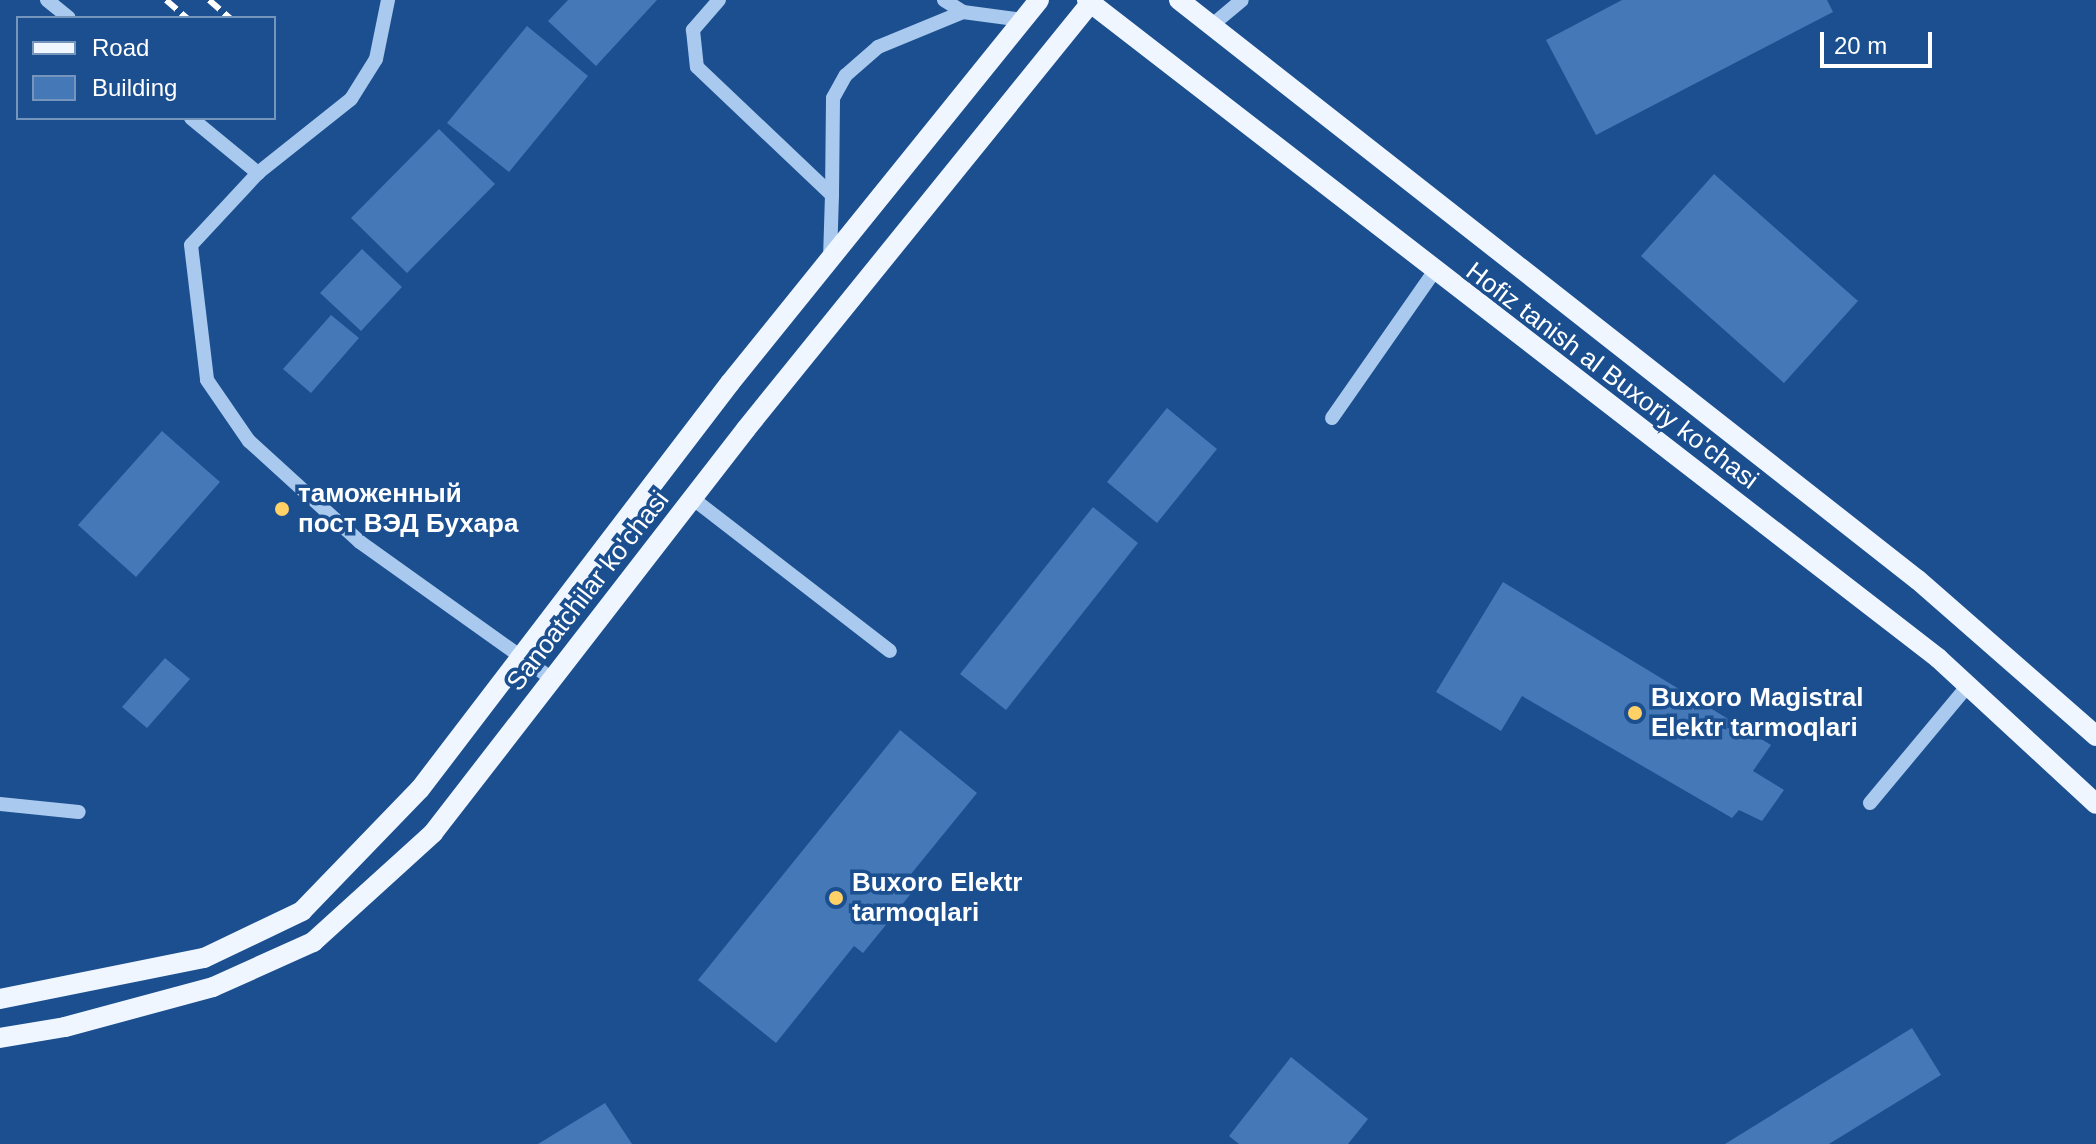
<!DOCTYPE html>
<html>
<head>
<meta charset="utf-8">
<style>
  body { margin:0 }
  #map { position:relative; width:2096px; height:1144px; overflow:hidden; background:#1b4f8f; font-family:Helvetica,sans-serif }
  div>[style] { position:absolute }
  .building>* { inset:0; background:#4478b7 }
  .minor>* { height:14px; margin:-7px; padding:0 7px; transform-origin:7px; border-radius:7px; background:#a9c9ee }
  .major>* { height:20px; margin:-10px; padding:0 10px; transform-origin:10px; border-radius:10px; background:#f0f6ff }
  .rail>* { height:6px; margin-top:-3px; transform-origin:0; background:repeating-linear-gradient(90deg,#fff 0 14px,transparent 0 20px) }
  .dots>* { width:22px; height:22px; translate:-50% -50%; box-sizing:border-box; border:4px solid #1b4f8f; border-radius:50% }
  span { translate:-50% -50%; white-space:nowrap; text-align:center; line-height:1.15; -webkit-text-stroke:7px #1b4f8f; paint-order:stroke }
  .street-label { font-size:26px; color:#fff }
  .poi-label { font-size:26px; color:#fff; font-weight:700 }
  .left { translate:0 -50%; text-align:left }
  .legend { position:absolute; left:16px; top:16px; width:260px; height:104px; box-sizing:border-box; background:#1b4f8f; border:2px solid #7695bc; margin:0; padding:10px 14px; list-style:none; font-size:24px; color:#fff }
  .legend li { display:flex; align-items:center; gap:16px; height:40px }
  .legend b { width:40px; border:2px solid #7695bc }
  .scale { position:absolute; left:1820px; top:32px; width:112px; height:36px; box-sizing:border-box; border:4px solid #fff; border-top:0; padding-left:10px; font-size:24px; line-height:28px; white-space:nowrap; color:#fff; -webkit-text-stroke:6px #1b4f8f; paint-order:stroke }
</style>
</head>
<body>
<div id="map">
  <div class="building">
    <div style="clip-path:polygon(568px 0,657px 0,596px 66px,548px 21px)"></div>
    <div style="clip-path:polygon(1622px 0,1827px 0,1833px 12px,1596px 135px,1546px 40px)"></div>
    <div style="clip-path:polygon(527px 26px,588px 76px,509px 172px,447px 123px)"></div>
    <div style="clip-path:polygon(439px 129px,495px 184px,407px 273px,351px 218px)"></div>
    <div style="clip-path:polygon(1714px 174px,1858px 301px,1784px 383px,1641px 256px)"></div>
    <div style="clip-path:polygon(362px 249px,402px 287px,361px 331px,320px 293px)"></div>
    <div style="clip-path:polygon(331px 315px,359px 338px,311px 393px,283px 369px)"></div>
    <div style="clip-path:polygon(1167px 408px,1217px 449px,1157px 523px,1107px 482px)"></div>
    <div style="clip-path:polygon(162px 431px,220px 482px,136px 577px,78px 525px)"></div>
    <div style="clip-path:polygon(1093px 507px,1138px 543px,1006px 710px,960px 674px)"></div>
    <div style="clip-path:polygon(1503px 582px,1771px 745px,1753px 771px,1784px 790px,1762px 821px,1739px 810px,1732px 818px,1522px 696px,1501px 731px,1436px 692px)"></div>
    <div style="clip-path:polygon(165px 658px,190px 679px,147px 728px,122px 707px)"></div>
    <div style="clip-path:polygon(900px 730px,977px 793px,911px 874px,921px 881px,885px 926px,863px 953px,854px 946px,776px 1043px,698px 980px)"></div>
    <div style="clip-path:polygon(1912px 1028px,1941px 1075px,1829px 1144px,1725px 1144px)"></div>
    <div style="clip-path:polygon(1291px 1057px,1368px 1119px,1348px 1144px,1239px 1144px,1229px 1136px)"></div>
    <div style="clip-path:polygon(605px 1103px,632px 1144px,538px 1144px)"></div>
  </div>
  <div class="minor">
    <div style="left:47px;top:0;width:28px;rotate:39deg"></div>
    <div style="left:388px;top:0;width:60px;rotate:101.5deg"></div>
    <div style="left:376px;top:59px;width:47px;rotate:122deg"></div>
    <div style="left:351px;top:99px;width:119px;rotate:141.5deg"></div>
    <div style="left:258px;top:173px;width:98px;rotate:132.9deg"></div>
    <div style="left:191px;top:245px;width:136px;rotate:83.2deg"></div>
    <div style="left:207px;top:380px;width:74px;rotate:55.5deg"></div>
    <div style="left:249px;top:441px;width:150px;rotate:42.3deg"></div>
    <div style="left:360px;top:542px;width:236px;rotate:35.5deg"></div>
    <div style="left:719px;top:0;width:40px;rotate:131deg"></div>
    <div style="left:693px;top:30px;width:37px;rotate:84deg"></div>
    <div style="left:697px;top:67px;width:186px;rotate:43.5deg"></div>
    <div style="left:832px;top:195px;width:64px;rotate:91.8deg"></div>
    <div style="left:944px;top:0;width:22px;rotate:32deg"></div>
    <div style="left:963px;top:12px;width:61px;rotate:7.6deg"></div>
    <div style="left:1211px;top:26px;width:40px;rotate:-40deg"></div>
    <div style="left:191px;top:118px;width:87px;rotate:39.4deg"></div>
    <div style="left:832px;top:195px;width:97px;rotate:-89.4deg"></div>
    <div style="left:833px;top:98px;width:26px;rotate:-61deg"></div>
    <div style="left:846px;top:75px;width:43px;rotate:-41.2deg"></div>
    <div style="left:878px;top:47px;width:92px;rotate:-22.4deg"></div>
    <div style="left:1332px;top:418px;width:178px;rotate:-55.1deg"></div>
    <div style="left:692px;top:498px;width:250px;rotate:37.7deg"></div>
    <div style="left:1870px;top:803px;width:155px;rotate:-50.2deg"></div>
    <div style="left:0;top:804px;width:79px;rotate:5.8deg"></div>
  </div>
  <div class="major">
    <div style="left:1087px;top:0;width:1076px;rotate:37.71deg"></div>
    <div style="left:1938px;top:658px;width:215px;rotate:42.7deg"></div>
    <div style="left:1179px;top:0;width:939px;rotate:38.13deg"></div>
    <div style="left:1918px;top:580px;width:237px;rotate:41.2deg"></div>
    <div style="left:0;top:999px;width:208px;rotate:-11.4deg"></div>
    <div style="left:204px;top:958px;width:109px;rotate:-25.6deg"></div>
    <div style="left:302px;top:911px;width:170px;rotate:-46deg"></div>
    <div style="left:420px;top:789px;width:511px;rotate:-52.64deg"></div>
    <div style="left:730px;top:383px;width:492px;rotate:-51.1deg"></div>
    <div style="left:0;top:1038px;width:66px;rotate:-9.6deg"></div>
    <div style="left:65px;top:1027px;width:153px;rotate:-15.1deg"></div>
    <div style="left:213px;top:987px;width:110px;rotate:-24.2deg"></div>
    <div style="left:313px;top:942px;width:162px;rotate:-42.2deg"></div>
    <div style="left:433px;top:833px;width:511px;rotate:-52.23deg"></div>
    <div style="left:746px;top:429px;width:552px;rotate:-51.03deg"></div>
  </div>
  <div class="rail">
    <div style="left:166px;top:0;width:28px;rotate:41deg"></div>
    <div style="left:209px;top:0;width:28px;rotate:41deg"></div>
  </div>
  <div class="dots">
    <div style="left:282px;top:509px;background:#ffd166"></div>
    <div style="left:1635px;top:713px;background:#ffd166"></div>
    <div style="left:836px;top:898px;background:#ffd166"></div>
  </div>
  <div class="street-label">
    <span style="left:1612px;top:376px;rotate:37deg">Hofiz tanish al Buxoriy ko'chasi</span>
    <span style="left:588px;top:591px;rotate:-52deg">Sanoatchilar ko'chasi</span>
  </div>
  <div class="poi-label">
    <span class="left" style="left:298px;top:509px">таможенный<br>пост ВЭД Бухара</span>
    <span class="left" style="left:1651px;top:713px">Buxoro Magistral<br>Elektr tarmoqlari</span>
    <span class="left" style="left:852px;top:898px">Buxoro Elektr<br>tarmoqlari</span>
  </div>
  <ul class="legend">
  <li><b style="height:10px;background:#f0f6ff"></b>Road</li>
  <li><b style="height:22px;background:#4478b7"></b>Building</li>
  </ul>
  <div class="scale">20 m</div>
</div>
</body>
</html>
